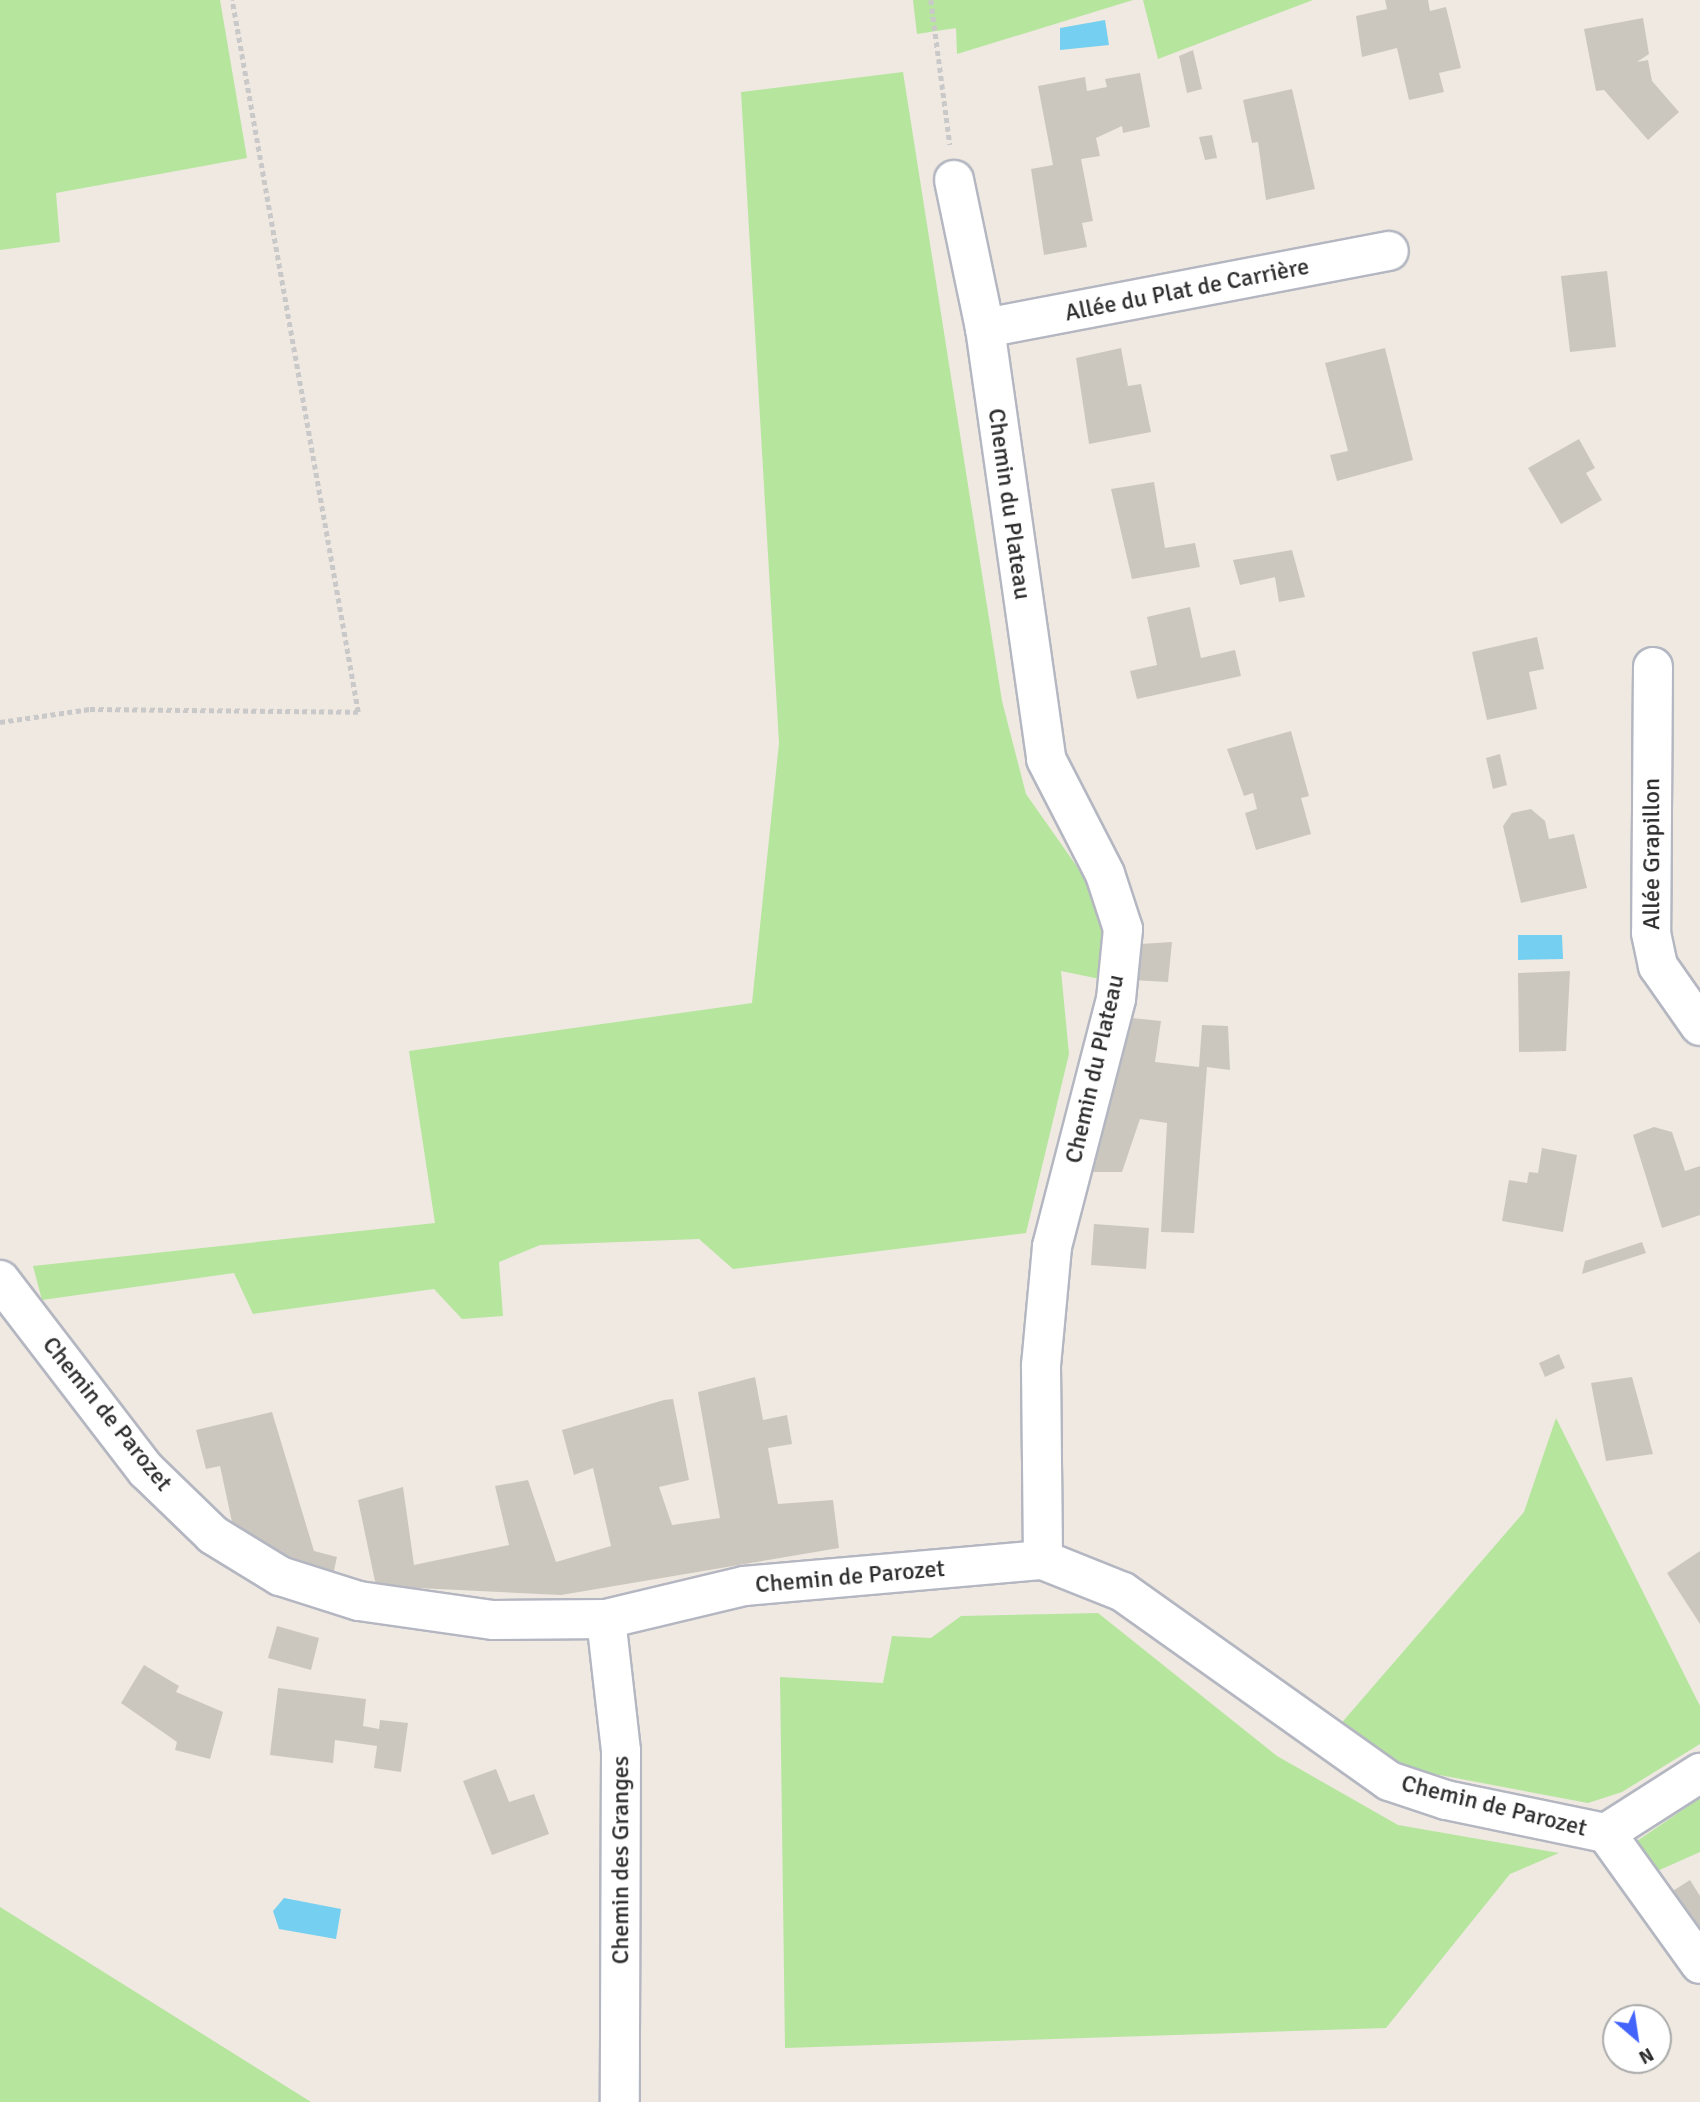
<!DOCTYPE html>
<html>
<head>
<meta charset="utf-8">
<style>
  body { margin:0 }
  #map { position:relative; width:1700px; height:2102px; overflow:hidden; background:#efe9e1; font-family:Signika,sans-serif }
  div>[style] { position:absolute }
  .green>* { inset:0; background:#b6e59e }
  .water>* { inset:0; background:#75cff0 }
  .building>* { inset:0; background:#cbc7bf }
  .path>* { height:4.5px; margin-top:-2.25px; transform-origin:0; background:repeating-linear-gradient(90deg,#c9c9c9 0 5px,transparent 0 8.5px) }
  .roads { filter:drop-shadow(2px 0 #b4b7c1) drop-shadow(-2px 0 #b4b7c1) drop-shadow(0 2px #b4b7c1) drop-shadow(0 -2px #b4b7c1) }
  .minor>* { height:38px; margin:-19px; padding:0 19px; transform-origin:19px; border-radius:19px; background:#fff }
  span { translate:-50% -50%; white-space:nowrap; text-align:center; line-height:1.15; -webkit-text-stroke:5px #fff; paint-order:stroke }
  .street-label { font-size:24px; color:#2e2e2e }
  .north { position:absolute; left:1602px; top:2004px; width:70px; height:70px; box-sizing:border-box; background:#fff; border:2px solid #ababab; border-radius:50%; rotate:151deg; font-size:19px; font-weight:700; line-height:28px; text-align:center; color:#2e2e2e }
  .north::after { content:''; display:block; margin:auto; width:24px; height:32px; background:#4264fb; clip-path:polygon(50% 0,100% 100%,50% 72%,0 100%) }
</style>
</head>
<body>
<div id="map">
  <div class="green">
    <div style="clip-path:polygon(0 0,220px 0,247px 158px,56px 193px,60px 242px,0 250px)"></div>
    <div style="clip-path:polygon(913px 0,1133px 0,957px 54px,956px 28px,917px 34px)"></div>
    <div style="clip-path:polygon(1143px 0,1313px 0,1158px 59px)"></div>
    <div style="clip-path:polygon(903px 72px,1002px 701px,1026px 794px,1104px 905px,1100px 979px,1061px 971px,1069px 1054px,1026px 1233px,733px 1269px,699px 1239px,540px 1245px,499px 1262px,503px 1316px,462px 1319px,434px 1289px,253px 1314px,234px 1273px,42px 1300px,33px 1266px,435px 1223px,409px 1051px,752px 1003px,779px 743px,741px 92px)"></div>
    <div style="clip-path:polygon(1556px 1418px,1700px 1706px,1700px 1744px,1622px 1792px,1588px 1803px,1408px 1769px,1338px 1727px,1524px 1512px)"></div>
    <div style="clip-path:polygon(1098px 1613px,1277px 1756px,1398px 1825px,1559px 1853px,1510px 1874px,1386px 2028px,785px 2048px,780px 1677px,883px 1683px,892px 1636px,931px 1638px,961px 1616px)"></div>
    <div style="clip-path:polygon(1700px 1798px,1700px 1852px,1655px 1872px,1637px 1841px)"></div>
    <div style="clip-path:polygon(0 1907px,311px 2102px,0 2102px)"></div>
  </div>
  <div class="water">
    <div style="clip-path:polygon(1105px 20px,1109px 45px,1060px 50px,1060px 28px)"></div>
    <div style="clip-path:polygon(1518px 935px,1562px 935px,1563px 959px,1518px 960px)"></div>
    <div style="clip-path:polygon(284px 1898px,341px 1909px,336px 1939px,279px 1929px,273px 1911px)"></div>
  </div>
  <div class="building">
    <div style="clip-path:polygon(1385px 0,1428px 0,1430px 11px,1446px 7px,1461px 68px,1439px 73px,1444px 92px,1409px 100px,1397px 48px,1362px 57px,1356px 16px,1387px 9px)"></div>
    <div style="clip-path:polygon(1643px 18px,1649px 54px,1637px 62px,1648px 60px,1652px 81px,1679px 112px,1648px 140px,1604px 90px,1596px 91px,1584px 29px)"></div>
    <div style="clip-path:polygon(1193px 50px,1202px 89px,1187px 93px,1179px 56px)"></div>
    <div style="clip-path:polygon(1140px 73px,1150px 127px,1123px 133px,1122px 126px,1096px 138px,1100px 156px,1081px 159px,1093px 221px,1082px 223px,1087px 247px,1044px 255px,1031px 169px,1053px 165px,1038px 86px,1085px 77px,1087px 91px,1107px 87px,1105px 79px)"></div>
    <div style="clip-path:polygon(1292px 89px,1315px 189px,1266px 200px,1258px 142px,1252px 143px,1243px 100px)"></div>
    <div style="clip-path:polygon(1212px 135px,1217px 158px,1205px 160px,1199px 137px)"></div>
    <div style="clip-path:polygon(1607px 271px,1616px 347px,1570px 352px,1561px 276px)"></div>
    <div style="clip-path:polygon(1121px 348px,1128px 386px,1141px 384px,1151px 432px,1089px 444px,1076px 358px)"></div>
    <div style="clip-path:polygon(1385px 348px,1413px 460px,1337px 481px,1330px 455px,1348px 451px,1325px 363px)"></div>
    <div style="clip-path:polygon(1579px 439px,1595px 468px,1586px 473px,1602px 500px,1561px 524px,1528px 468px)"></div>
    <div style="clip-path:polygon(1154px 482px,1165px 548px,1195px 543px,1200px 567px,1132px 579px,1111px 489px)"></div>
    <div style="clip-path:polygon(1292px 550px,1305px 597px,1279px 602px,1275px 577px,1240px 585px,1233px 560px)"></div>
    <div style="clip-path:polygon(1190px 607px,1201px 658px,1235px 650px,1241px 676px,1137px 699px,1130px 671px,1157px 665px,1147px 617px)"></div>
    <div style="clip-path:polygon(1537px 637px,1544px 669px,1529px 672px,1537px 709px,1487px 720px,1472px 652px)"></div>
    <div style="clip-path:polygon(1291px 731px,1309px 796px,1301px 798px,1311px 834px,1256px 850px,1245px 813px,1257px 809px,1253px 793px,1244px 796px,1227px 749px)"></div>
    <div style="clip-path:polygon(1500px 754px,1507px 785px,1493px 789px,1486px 758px)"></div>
    <div style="clip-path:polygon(1531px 809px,1545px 821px,1549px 839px,1574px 834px,1587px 888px,1521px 903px,1503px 826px,1512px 813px)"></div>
    <div style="clip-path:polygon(1172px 942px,1168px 982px,1132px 980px,1141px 944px)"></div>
    <div style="clip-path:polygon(1570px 971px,1566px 1051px,1519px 1052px,1518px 973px)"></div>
    <div style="clip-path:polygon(1122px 1017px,1161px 1021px,1155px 1062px,1199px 1067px,1202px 1025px,1228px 1026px,1230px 1070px,1207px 1067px,1194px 1233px,1161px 1232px,1167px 1123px,1140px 1119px,1122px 1172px,1080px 1172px)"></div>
    <div style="clip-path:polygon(1654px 1127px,1672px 1132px,1685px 1171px,1700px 1166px,1700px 1215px,1662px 1228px,1633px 1135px)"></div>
    <div style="clip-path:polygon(1542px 1148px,1577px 1155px,1563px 1232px,1502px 1221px,1509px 1180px,1527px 1183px,1529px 1172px,1538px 1173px)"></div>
    <div style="clip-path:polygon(1094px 1224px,1149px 1228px,1146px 1269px,1091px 1265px)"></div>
    <div style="clip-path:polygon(1642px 1242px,1646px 1253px,1582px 1274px,1585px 1261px)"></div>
    <div style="clip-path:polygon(1559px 1354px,1565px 1368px,1545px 1377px,1539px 1363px)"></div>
    <div style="clip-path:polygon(755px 1377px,763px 1420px,787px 1415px,792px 1444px,768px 1448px,778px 1504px,833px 1500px,839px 1548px,561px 1595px,376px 1586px,358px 1500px,403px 1487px,414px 1565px,509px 1545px,495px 1486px,528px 1480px,556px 1562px,611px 1546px,593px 1468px,574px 1475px,562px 1430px,664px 1400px,673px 1399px,689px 1480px,659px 1487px,672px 1525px,720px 1518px,698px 1392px)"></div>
    <div style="clip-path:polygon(1632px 1377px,1653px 1454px,1606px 1461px,1591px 1383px)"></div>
    <div style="clip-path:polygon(272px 1412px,314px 1551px,337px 1557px,333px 1575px,287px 1559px,232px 1522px,220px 1466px,206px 1469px,196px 1430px)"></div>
    <div style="clip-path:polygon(1700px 1551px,1700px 1624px,1667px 1573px)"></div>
    <div style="clip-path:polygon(277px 1626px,319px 1638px,311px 1670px,268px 1658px)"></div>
    <div style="clip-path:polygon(144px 1665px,179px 1686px,176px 1692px,223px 1712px,210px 1759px,175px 1750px,177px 1742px,121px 1703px)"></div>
    <div style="clip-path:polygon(278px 1688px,366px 1699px,363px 1726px,379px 1729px,380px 1720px,408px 1723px,401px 1772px,374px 1768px,377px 1746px,335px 1740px,333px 1763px,270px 1755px)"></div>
    <div style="clip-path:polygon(496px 1769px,509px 1802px,534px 1794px,549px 1834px,492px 1855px,463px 1781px)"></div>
    <div style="clip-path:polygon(1690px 1880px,1700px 1896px,1700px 1938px,1671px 1892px)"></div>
  </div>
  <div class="path">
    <div style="left:931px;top:0;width:146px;rotate:82.5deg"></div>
    <div style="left:0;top:722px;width:91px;rotate:-8.2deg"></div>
    <div style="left:90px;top:709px;width:268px;rotate:0.6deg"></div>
    <div style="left:358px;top:712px;width:723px;rotate:-100.04deg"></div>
  </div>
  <div class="roads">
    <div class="minor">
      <div style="left:954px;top:180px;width:151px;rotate:78.2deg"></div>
      <div style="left:985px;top:328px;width:435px;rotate:81.9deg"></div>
      <div style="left:1046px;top:759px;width:129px;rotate:62.8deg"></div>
      <div style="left:1105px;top:874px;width:58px;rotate:71.9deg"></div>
      <div style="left:1123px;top:929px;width:70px;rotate:95.7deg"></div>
      <div style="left:1116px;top:999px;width:256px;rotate:104.5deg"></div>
      <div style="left:1052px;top:1247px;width:120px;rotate:95.3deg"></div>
      <div style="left:1041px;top:1366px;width:194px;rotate:89.4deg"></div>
      <div style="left:985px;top:328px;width:411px;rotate:-10.8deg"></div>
      <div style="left:1653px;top:667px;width:266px;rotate:90.4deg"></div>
      <div style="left:1651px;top:933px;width:34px;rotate:78deg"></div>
      <div style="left:1658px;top:966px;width:73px;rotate:55deg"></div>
      <div style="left:0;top:1280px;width:240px;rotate:52.5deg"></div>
      <div style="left:146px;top:1470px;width:93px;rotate:44.1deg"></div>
      <div style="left:213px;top:1535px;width:79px;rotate:31.5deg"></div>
      <div style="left:280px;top:1576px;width:83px;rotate:17.6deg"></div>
      <div style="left:359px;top:1601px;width:135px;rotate:8.1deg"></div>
      <div style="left:493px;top:1620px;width:113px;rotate:-0.5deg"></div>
      <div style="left:606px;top:1619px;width:142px;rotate:-13.4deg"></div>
      <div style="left:744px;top:1586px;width:300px;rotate:-5deg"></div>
      <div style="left:1043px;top:1560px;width:86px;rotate:21.8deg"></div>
      <div style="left:1123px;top:1592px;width:326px;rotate:35.4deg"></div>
      <div style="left:1389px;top:1781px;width:60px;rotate:18.4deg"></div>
      <div style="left:1446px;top:1800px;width:163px;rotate:11.7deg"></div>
      <div style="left:1606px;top:1833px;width:161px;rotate:54.3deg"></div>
      <div style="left:606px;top:1619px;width:133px;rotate:83.5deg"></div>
      <div style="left:621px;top:1751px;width:351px;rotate:90.2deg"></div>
      <div style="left:1606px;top:1833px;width:112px;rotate:-32.6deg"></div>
    </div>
  </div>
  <div class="street-label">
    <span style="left:1187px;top:290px;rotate:-11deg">Allée du Plat de Carrière</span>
    <span style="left:1009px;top:504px;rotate:82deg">Chemin du Plateau</span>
    <span style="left:1652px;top:854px;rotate:-90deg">Allée Grapillon</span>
    <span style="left:1095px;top:1069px;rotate:-77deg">Chemin du Plateau</span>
    <span style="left:107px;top:1414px;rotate:51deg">Chemin de Parozet</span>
    <span style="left:850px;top:1577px;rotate:-5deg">Chemin de Parozet</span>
    <span style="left:1494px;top:1806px;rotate:14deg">Chemin de Parozet</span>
    <span style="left:621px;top:1860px;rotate:-90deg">Chemin des Granges</span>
  </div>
  <div class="north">N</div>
</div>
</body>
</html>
